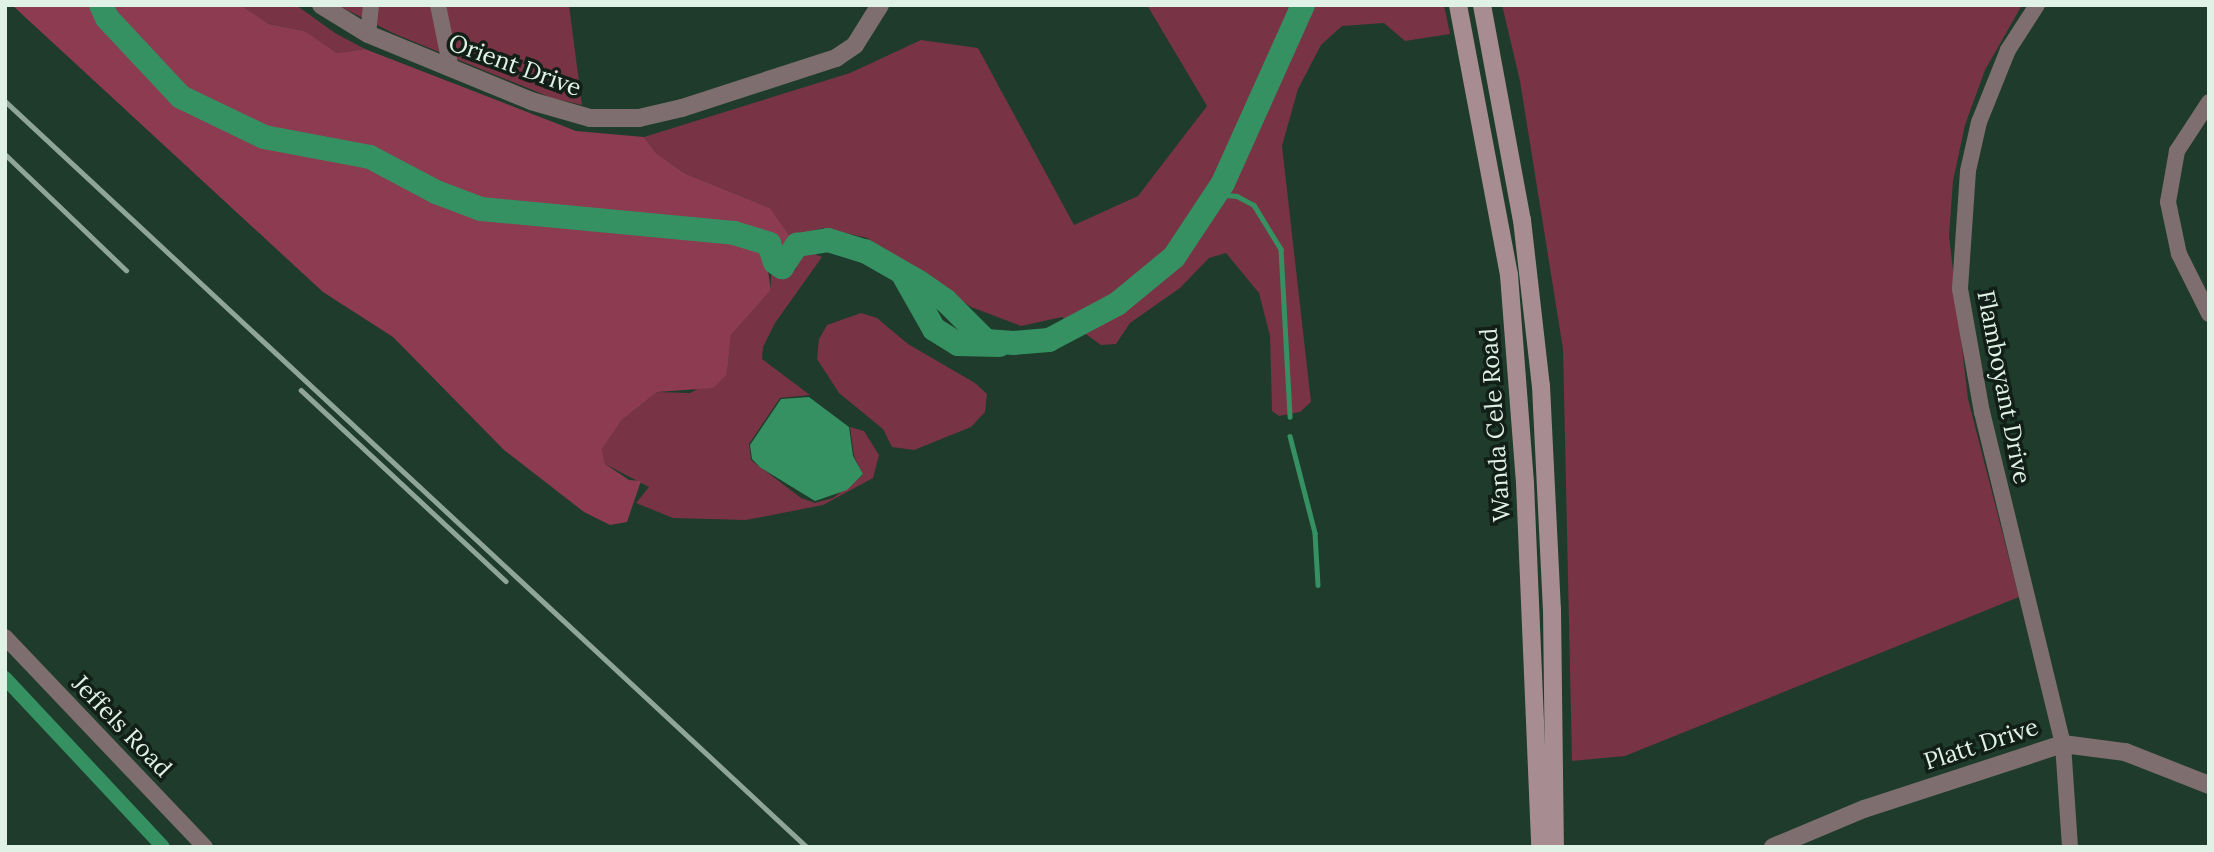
<!DOCTYPE html>
<html>
<head>
<meta charset="utf-8">
<style>
  body { margin:0 }
  #map { position:relative; width:2214px; height:852px; overflow:hidden; background:#1e3b2b; font-family:Lora,serif }
  div>[style] { position:absolute }
  .green>* { inset:0; background:#783345 }
  .forest>* { inset:0; background:#8d3b51 }
  .water>* { inset:0; background:#359162 }
  .stream>* { height:4.5px; margin:-2.25px; padding:0 2.25px; transform-origin:2.25px; border-radius:2.25px; background:#359162 }
  .canal>* { height:14px; margin:-7px; padding:0 7px; transform-origin:7px; border-radius:7px; background:#359162 }
  .river>* { height:24px; margin:-12px; padding:0 12px; transform-origin:12px; border-radius:12px; background:#359162 }
  .minor>* { height:16px; margin:-8px; padding:0 8px; transform-origin:8px; border-radius:8px; background:#7e6e70 }
  .tertiary>* { height:18px; margin:-9px; padding:0 9px; transform-origin:9px; border-radius:9px; background:#7e6e70 }
  .secondary>* { height:18px; margin:-9px; padding:0 9px; transform-origin:9px; border-radius:9px; background:#a78d92 }
  .rail>* { height:4.5px; margin:-2.25px; padding:0 2.25px; transform-origin:2.25px; border-radius:2.25px; background:#8fa598 }
  span { translate:-50% -50%; white-space:nowrap; text-align:center; line-height:1.15; -webkit-text-stroke:7px #121f18; paint-order:stroke }
  .street-label { font-size:24px; color:#e0f1e6 }
  .frame { position:absolute; inset:0; border:7px solid #e0f1e6; pointer-events:none }
</style>
</head>
<body>
<div id="map">
  <div class="green">
    <div style="clip-path:polygon(296px 5px,335px 33px,365px 49px,337px 53px,305px 31px,269px 24px,240px 6px)"></div>
    <div style="clip-path:polygon(337px 5px,569px 5px,582px 105px,552px 98px,395px 34px)"></div>
    <div style="clip-path:polygon(1147px 5px,1444px 5px,1450px 34px,1405px 41px,1384px 23px,1342px 26px,1321px 45px,1298px 89px,1282px 146px,1311px 402px,1300px 412px,1279px 416px,1272px 411px,1270px 336px,1259px 293px,1226px 253px,1209px 258px,1180px 288px,1130px 323px,1116px 344px,1101px 345px,1062px 317px,1021px 326px,971px 307px,867px 238px,824px 228px,790px 236px,770px 208px,684px 173px,656px 153px,644px 137px,850px 73px,921px 40px,978px 48px,1074px 225px,1138px 196px,1207px 106px)"></div>
    <div style="clip-path:polygon(1502px 5px,2022px 5px,1985px 70px,1965px 125px,1953px 181px,1949px 236px,1968px 399px,2019px 597px,1625px 756px,1572px 761px,1563px 349px,1520px 81px)"></div>
    <div style="clip-path:polygon(808px 251px,822px 257px,775px 323px,763px 347px,762px 359px,810px 395px,780px 398px,749px 444px,751px 460px,801px 498px,815px 503px,833px 498px,863px 475px,854px 456px,850px 427px,864px 431px,879px 455px,873px 478px,823px 505px,746px 520px,673px 518px,636px 503px,649px 487px,605px 464px,602px 449px,622px 420px,657px 392px,690px 393px,727px 374px,731px 335px,771px 290px,771px 268px,781px 277px,796px 269px,800px 254px)"></div>
    <div style="clip-path:polygon(861px 313px,877px 318px,908px 344px,975px 383px,987px 394px,985px 412px,971px 427px,914px 450px,892px 447px,883px 429px,839px 393px,817px 359px,819px 339px,827px 325px)"></div>
  </div>
  <div class="forest">
    <div style="clip-path:polygon(12px 5px,240px 5px,269px 24px,305px 31px,337px 53px,365px 49px,576px 131px,644px 137px,656px 153px,684px 173px,770px 208px,790px 236px,767px 264px,771px 290px,731px 335px,727px 374px,713px 388px,657px 392px,622px 420px,602px 449px,605px 464px,629px 480px,641px 481px,627px 522px,610px 525px,584px 512px,504px 450px,393px 337px,323px 292px)"></div>
  </div>
  <div class="water">
    <div style="clip-path:polygon(809px 397px,849px 427px,853px 456px,863px 474px,847px 490px,815px 501px,761px 468px,752px 459px,750px 445px,781px 399px)"></div>
  </div>
  <div class="stream">
    <div style="left:1215px;top:194px;width:22px;rotate:5deg"></div>
    <div style="left:1237px;top:196px;width:19px;rotate:28deg"></div>
    <div style="left:1254px;top:205px;width:52px;rotate:58.5deg"></div>
    <div style="left:1281px;top:249px;width:168px;rotate:86.9deg"></div>
    <div style="left:1290px;top:436px;width:100px;rotate:75.5deg"></div>
    <div style="left:1315px;top:533px;width:52px;rotate:86.7deg"></div>
  </div>
  <div class="canal">
    <div style="left:5px;top:678px;width:231px;rotate:46.9deg"></div>
  </div>
  <div class="river">
    <div style="left:101px;top:5px;width:14px;rotate:65deg"></div>
    <div style="left:107px;top:18px;width:108px;rotate:46.9deg"></div>
    <div style="left:181px;top:97px;width:92px;rotate:25.7deg"></div>
    <div style="left:264px;top:137px;width:108px;rotate:10.7deg"></div>
    <div style="left:370px;top:157px;width:75px;rotate:27.9deg"></div>
    <div style="left:436px;top:192px;width:48px;rotate:20.7deg"></div>
    <div style="left:481px;top:209px;width:254px;rotate:5.4deg"></div>
    <div style="left:734px;top:233px;width:37px;rotate:17deg"></div>
    <div style="left:769px;top:244px;width:19px;rotate:72deg"></div>
    <div style="left:775px;top:262px;width:9px;rotate:36deg"></div>
    <div style="left:782px;top:267px;width:27px;rotate:-56deg"></div>
    <div style="left:797px;top:245px;width:31px;rotate:-9deg"></div>
    <div style="left:828px;top:240px;width:39px;rotate:17deg"></div>
    <div style="left:865px;top:251px;width:62px;rotate:29.9deg"></div>
    <div style="left:919px;top:282px;width:32px;rotate:35deg"></div>
    <div style="left:945px;top:300px;width:58px;rotate:45deg"></div>
    <div style="left:986px;top:341px;width:28px;rotate:4deg"></div>
    <div style="left:1014px;top:343px;width:35px;rotate:-5deg"></div>
    <div style="left:1049px;top:340px;width:77px;rotate:-27.9deg"></div>
    <div style="left:1117px;top:304px;width:74px;rotate:-39.5deg"></div>
    <div style="left:1174px;top:257px;width:89px;rotate:-56.5deg"></div>
    <div style="left:1223px;top:183px;width:195px;rotate:-65.8deg"></div>
    <div style="left:904px;top:276px;width:61px;rotate:60.5deg"></div>
    <div style="left:934px;top:329px;width:28px;rotate:32deg"></div>
    <div style="left:958px;top:344px;width:41px;rotate:1.4deg"></div>
  </div>
  <div class="minor">
    <div style="left:438px;top:5px;width:65px;rotate:78.5deg"></div>
    <div style="left:2037px;top:5px;width:54px;rotate:122.8deg"></div>
    <div style="left:2008px;top:50px;width:78px;rotate:111.9deg"></div>
    <div style="left:1979px;top:122px;width:50px;rotate:102.7deg"></div>
    <div style="left:1968px;top:171px;width:118px;rotate:93.9deg"></div>
    <div style="left:1960px;top:289px;width:125px;rotate:79.9deg"></div>
    <div style="left:1982px;top:412px;width:342px;rotate:76.3deg"></div>
    <div style="left:2063px;top:744px;width:103px;rotate:86.1deg"></div>
    <div style="left:368px;top:34px;width:29px;rotate:-84deg"></div>
    <div style="left:2209px;top:102px;width:59px;rotate:123.1deg"></div>
    <div style="left:2177px;top:151px;width:52px;rotate:100deg"></div>
    <div style="left:2168px;top:202px;width:53px;rotate:78.1deg"></div>
    <div style="left:2179px;top:254px;width:67px;rotate:63.4deg"></div>
    <div style="left:5px;top:637px;width:290px;rotate:46.4deg"></div>
  </div>
  <div class="tertiary">
    <div style="left:321px;top:5px;width:55px;rotate:31.7deg"></div>
    <div style="left:368px;top:34px;width:176px;rotate:22.3deg"></div>
    <div style="left:531px;top:101px;width:61px;rotate:16.1deg"></div>
    <div style="left:590px;top:118px;width:49px"></div>
    <div style="left:639px;top:118px;width:44px;rotate:-13.1deg"></div>
    <div style="left:682px;top:108px;width:162px;rotate:-18deg"></div>
    <div style="left:836px;top:58px;width:23px;rotate:-34deg"></div>
    <div style="left:855px;top:45px;width:47px;rotate:-58deg"></div>
    <div style="left:1773px;top:847px;width:99px;rotate:-22.7deg"></div>
    <div style="left:1864px;top:809px;width:209px;rotate:-18.1deg"></div>
    <div style="left:2063px;top:744px;width:63px;rotate:7.4deg"></div>
    <div style="left:2125px;top:752px;width:90px;rotate:21.4deg"></div>
  </div>
  <div class="secondary">
    <div style="left:1458px;top:5px;width:275px;rotate:79.3deg"></div>
    <div style="left:1509px;top:275px;width:209px;rotate:85.6deg"></div>
    <div style="left:1525px;top:483px;width:364px;rotate:87.6deg"></div>
    <div style="left:1482px;top:5px;width:219px;rotate:79.5deg"></div>
    <div style="left:1522px;top:220px;width:167px;rotate:83.5deg"></div>
    <div style="left:1541px;top:386px;width:223px;rotate:87.2deg"></div>
    <div style="left:1552px;top:609px;width:238px;rotate:89.3deg"></div>
  </div>
  <div class="rail">
    <div style="left:5px;top:101px;width:1095px;rotate:42.93deg"></div>
    <div style="left:5px;top:154px;width:168px;rotate:43.8deg"></div>
    <div style="left:301px;top:390px;width:280px;rotate:43deg"></div>
  </div>
  <div class="street-label">
    <span style="left:515px;top:65px;rotate:20deg">Orient Drive</span>
    <span style="left:2004px;top:387px;rotate:79deg">Flamboyant Drive</span>
    <span style="left:1495px;top:425px;rotate:-94deg">Wanda Cele Road</span>
    <span style="left:122px;top:726px;rotate:46deg">Jeffels Road</span>
    <span style="left:1981px;top:744px;rotate:-18deg">Platt Drive</span>
  </div>
  <div class="frame"></div>
</div>
</body>
</html>
